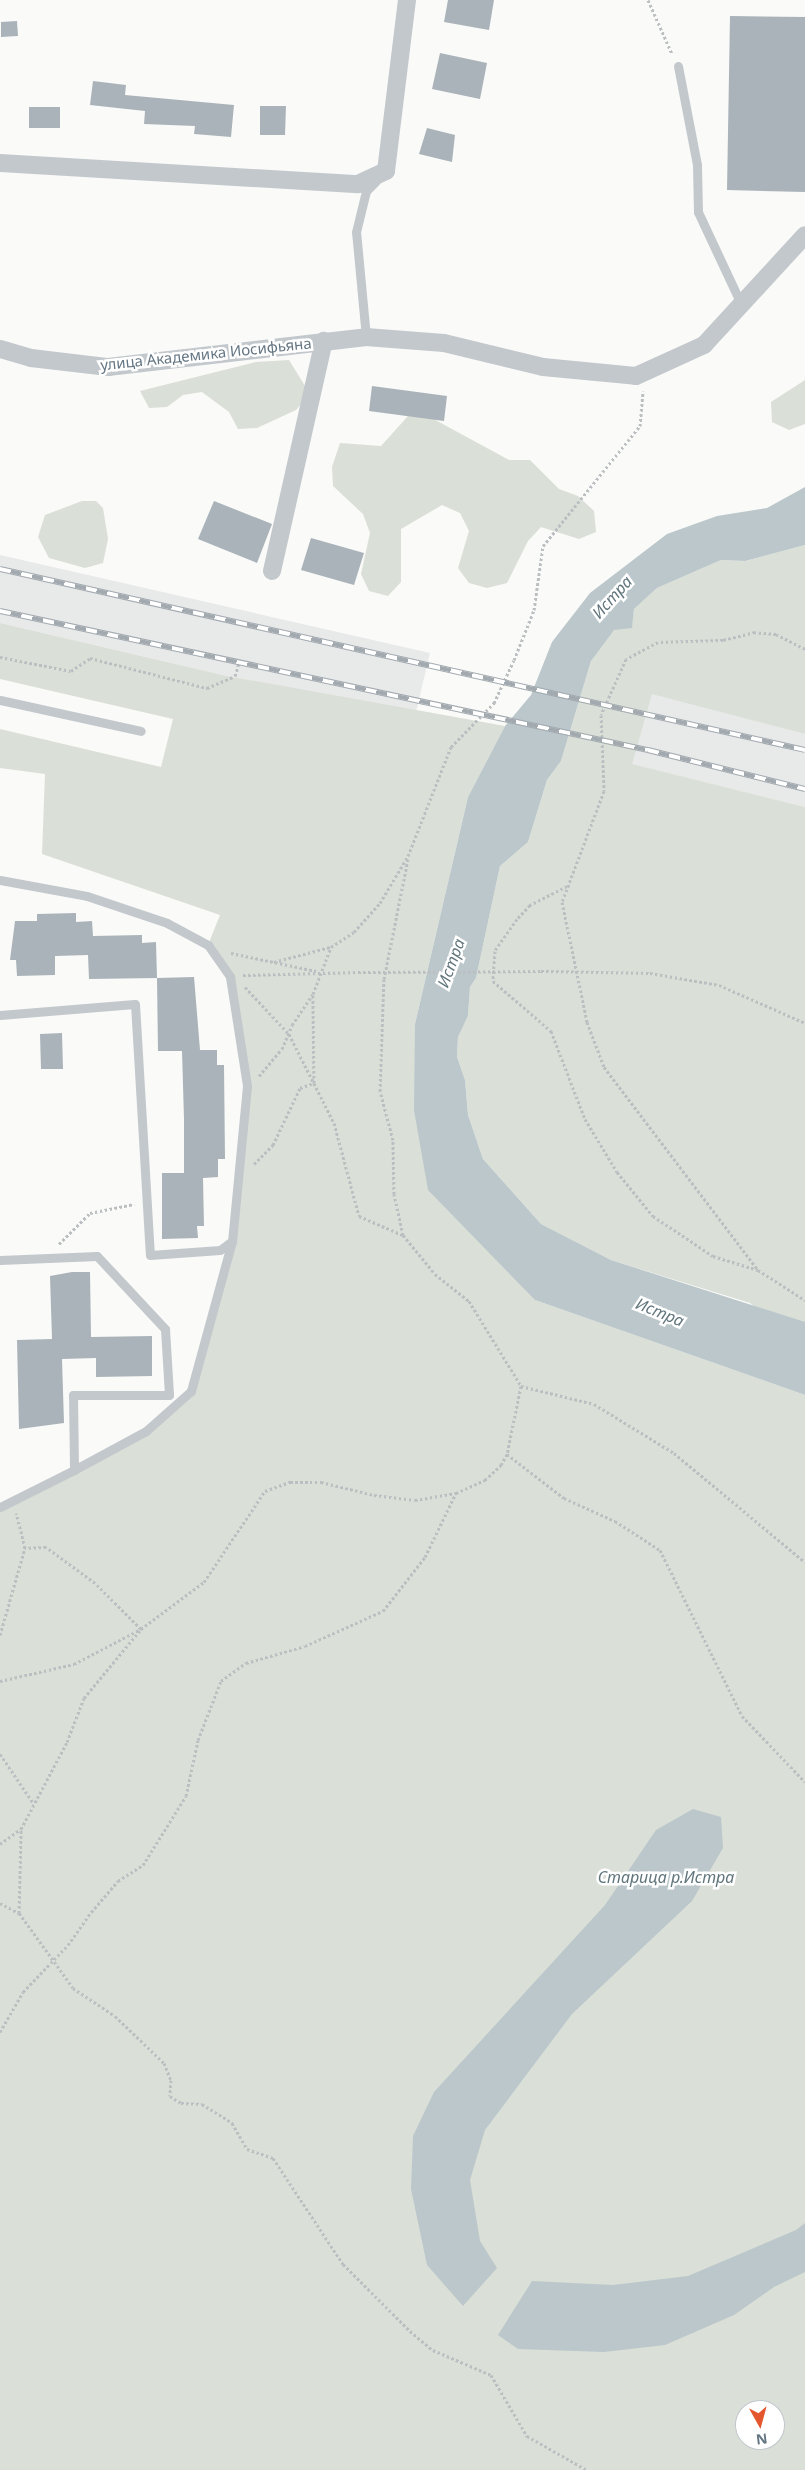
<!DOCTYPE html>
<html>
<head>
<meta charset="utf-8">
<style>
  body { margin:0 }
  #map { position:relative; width:805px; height:2470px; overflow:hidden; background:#fafaf8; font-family:"Noto Sans",sans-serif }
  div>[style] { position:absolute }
  .built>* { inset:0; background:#e8e9e9 }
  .green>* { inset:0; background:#dadfd7 }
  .water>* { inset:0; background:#bbc7cb }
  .building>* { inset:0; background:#aab3b9 }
  .path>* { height:3px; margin-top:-1.5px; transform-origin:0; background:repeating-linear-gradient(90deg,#bbbfc2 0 2.5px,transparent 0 5px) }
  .lane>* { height:9px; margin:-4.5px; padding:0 4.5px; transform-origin:4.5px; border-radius:4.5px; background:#c3c8cc }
  .street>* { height:18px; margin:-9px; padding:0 9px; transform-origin:9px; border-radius:9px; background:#c3c8cc }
  .rail>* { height:5.5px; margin-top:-2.75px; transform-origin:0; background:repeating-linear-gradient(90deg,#fff 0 11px,#a2aab0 0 22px); box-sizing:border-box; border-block:1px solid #a2aab0 }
  .path-bridge>* { height:3px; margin-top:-1.5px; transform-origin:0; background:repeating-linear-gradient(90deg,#bbbfc2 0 2.5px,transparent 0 5px) }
  span { translate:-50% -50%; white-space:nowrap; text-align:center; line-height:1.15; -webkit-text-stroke:5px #fff; paint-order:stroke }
  .street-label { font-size:15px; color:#657683 }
  .water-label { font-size:16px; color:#60757c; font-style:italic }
  .north { position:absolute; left:735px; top:2400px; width:50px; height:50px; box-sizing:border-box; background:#fff; border:1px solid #c1c8cd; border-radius:50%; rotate:173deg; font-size:14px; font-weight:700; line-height:20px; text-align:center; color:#657683 }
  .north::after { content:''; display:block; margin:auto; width:18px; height:22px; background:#e4572e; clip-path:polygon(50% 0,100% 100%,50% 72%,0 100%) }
</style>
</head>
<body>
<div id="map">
  <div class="built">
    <div style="clip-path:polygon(0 555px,430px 653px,416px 712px,227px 676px,0 623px)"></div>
    <div style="clip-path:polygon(652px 693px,805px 734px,805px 807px,631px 764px)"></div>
  </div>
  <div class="green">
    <div style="clip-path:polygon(289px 360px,310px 394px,296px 410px,257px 428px,238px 429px,229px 412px,202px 392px,183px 395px,167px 407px,149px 408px,140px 391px,256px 362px)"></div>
    <div style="clip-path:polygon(805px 380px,805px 424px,789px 430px,772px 422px,771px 402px)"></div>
    <div style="clip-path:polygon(408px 416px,428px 416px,509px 460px,530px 460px,559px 489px,578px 496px,594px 511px,596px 532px,579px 539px,541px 527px,528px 541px,507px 583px,487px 588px,469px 583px,458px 568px,469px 531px,460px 513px,442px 505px,401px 529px,401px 582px,388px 596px,369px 591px,361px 574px,370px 533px,363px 514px,333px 486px,332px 467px,340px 443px,381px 446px)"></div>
    <div style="clip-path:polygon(82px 501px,96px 501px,103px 508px,108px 539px,103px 563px,85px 568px,49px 558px,38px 537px,45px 515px)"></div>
    <div style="clip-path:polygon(805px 545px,805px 734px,652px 694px,632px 764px,805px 807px,805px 1345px,750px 1303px,611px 1260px,541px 1224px,483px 1159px,468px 1115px,465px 1080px,457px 1057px,458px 1037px,468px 1016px,470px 987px,476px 978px,500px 866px,528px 842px,547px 780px,561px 761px,591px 661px,602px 643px,614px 630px,632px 625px,634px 609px,657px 588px,721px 560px,745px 561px)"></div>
    <div style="clip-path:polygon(evenodd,0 623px,227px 676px,505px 726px,468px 797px,415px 1024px,535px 1300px,805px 1395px,805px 2470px,0 2470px,0 1507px,146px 1431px,191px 1391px,232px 1241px,247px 1086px,230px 977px,208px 945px,220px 915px,42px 854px,45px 774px,0 768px,0 729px,161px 767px,173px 719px,0 679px,0 623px,745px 2410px,775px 2410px,775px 2440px,745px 2440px,745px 2410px)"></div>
  </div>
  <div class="water">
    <div style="clip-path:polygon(805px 487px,805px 545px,745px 561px,721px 560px,657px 588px,634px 609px,632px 628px,614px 630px,591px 661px,561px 761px,547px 780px,528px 842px,500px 866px,476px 978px,470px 987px,468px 1016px,458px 1037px,457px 1057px,465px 1080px,468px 1115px,483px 1159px,541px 1224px,611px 1260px,805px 1322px,805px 1395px,535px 1300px,428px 1190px,414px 1110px,415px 1024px,468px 797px,505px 726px,531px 695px,552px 642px,590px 593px,667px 534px,717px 516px,767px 508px)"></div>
    <div style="clip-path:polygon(693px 1809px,721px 1817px,723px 1848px,692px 1901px,572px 2014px,485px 2130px,470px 2180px,480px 2241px,497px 2268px,463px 2306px,427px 2265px,411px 2189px,413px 2136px,434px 2092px,605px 1905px,656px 1830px)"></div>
    <div style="clip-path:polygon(805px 2223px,805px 2272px,774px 2287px,734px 2315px,665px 2345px,604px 2352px,518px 2349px,498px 2335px,532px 2281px,613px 2285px,688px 2276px,796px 2230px)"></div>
  </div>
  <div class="building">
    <div style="clip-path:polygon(448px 0,494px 0,489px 30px,444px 22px)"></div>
    <div style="clip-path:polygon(730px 16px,805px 17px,805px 192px,727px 190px)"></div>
    <div style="clip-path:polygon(17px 21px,18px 36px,1px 37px,1px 22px)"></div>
    <div style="clip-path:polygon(440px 53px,487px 63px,480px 99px,432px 89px)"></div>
    <div style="clip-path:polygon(93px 81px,126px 85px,125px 95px,234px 105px,231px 137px,194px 134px,195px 126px,144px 124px,145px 111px,90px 105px)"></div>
    <div style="clip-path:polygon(260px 106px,286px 106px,285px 135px,260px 135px)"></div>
    <div style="clip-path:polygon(29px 107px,60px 107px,60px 128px,29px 128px)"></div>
    <div style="clip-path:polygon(427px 128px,455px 135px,452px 162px,419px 154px)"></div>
    <div style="clip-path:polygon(372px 386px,447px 396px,444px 421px,369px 411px)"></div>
    <div style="clip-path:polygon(214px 501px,272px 524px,257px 563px,198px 539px)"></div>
    <div style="clip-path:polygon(311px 538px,364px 553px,354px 585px,301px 570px)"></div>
    <div style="clip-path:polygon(76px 913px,76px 922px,92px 921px,93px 936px,142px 935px,142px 943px,156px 942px,157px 978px,89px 979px,88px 955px,55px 956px,55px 975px,17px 976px,16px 960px,10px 960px,15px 921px,37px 921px,37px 914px)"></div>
    <div style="clip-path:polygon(194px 977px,200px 1050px,217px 1050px,217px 1065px,224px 1065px,225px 1159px,218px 1159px,218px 1177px,203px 1178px,204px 1226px,197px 1226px,198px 1238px,162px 1239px,162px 1173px,184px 1173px,184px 1119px,182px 1051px,158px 1051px,157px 978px)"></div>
    <div style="clip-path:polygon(62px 1033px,63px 1069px,41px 1069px,40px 1034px)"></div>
    <div style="clip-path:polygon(72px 1272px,90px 1272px,91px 1337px,152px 1336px,152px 1376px,96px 1377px,96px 1358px,62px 1359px,64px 1423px,19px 1429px,17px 1340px,52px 1339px,50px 1276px)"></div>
  </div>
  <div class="path">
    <div style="left:648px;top:0;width:59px;rotate:66deg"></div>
    <div style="left:805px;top:649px;width:33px;rotate:-153deg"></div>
    <div style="left:776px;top:634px;width:21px;rotate:-175deg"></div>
    <div style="left:755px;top:632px;width:33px;rotate:166deg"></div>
    <div style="left:723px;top:640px;width:65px;rotate:178.2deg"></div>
    <div style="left:658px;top:642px;width:36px;rotate:152deg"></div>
    <div style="left:626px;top:659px;width:61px;rotate:114.1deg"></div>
    <div style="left:601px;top:715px;width:76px;rotate:87.7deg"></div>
    <div style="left:604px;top:791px;width:119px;rotate:110.7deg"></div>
    <div style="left:562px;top:902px;width:123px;rotate:78.2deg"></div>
    <div style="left:587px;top:1022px;width:48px;rotate:69.3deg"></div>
    <div style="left:604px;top:1067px;width:255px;rotate:52.8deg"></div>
    <div style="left:758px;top:1270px;width:56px;rotate:32.6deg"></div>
    <div style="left:0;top:657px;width:72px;rotate:11.2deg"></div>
    <div style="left:71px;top:671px;width:23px;rotate:-34deg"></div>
    <div style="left:90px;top:658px;width:121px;rotate:14.4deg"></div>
    <div style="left:207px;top:688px;width:30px;rotate:-23deg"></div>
    <div style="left:235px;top:676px;width:14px;rotate:-73deg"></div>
    <div style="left:567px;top:886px;width:42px;rotate:152.8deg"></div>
    <div style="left:530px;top:905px;width:19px;rotate:133deg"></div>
    <div style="left:517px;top:919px;width:39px;rotate:125deg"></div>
    <div style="left:495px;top:951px;width:30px;rotate:94deg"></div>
    <div style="left:493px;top:981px;width:77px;rotate:40.8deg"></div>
    <div style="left:551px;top:1031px;width:94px;rotate:68.9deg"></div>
    <div style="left:585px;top:1119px;width:62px;rotate:58.9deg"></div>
    <div style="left:617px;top:1172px;width:57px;rotate:50.7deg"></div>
    <div style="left:653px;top:1216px;width:72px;rotate:33.7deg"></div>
    <div style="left:713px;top:1256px;width:47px;rotate:17.3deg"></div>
    <div style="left:231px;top:953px;width:87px;rotate:12deg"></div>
    <div style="left:274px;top:962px;width:58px;rotate:-15deg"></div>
    <div style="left:541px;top:971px;width:109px;rotate:1.1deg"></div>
    <div style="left:650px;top:973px;width:70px;rotate:9.9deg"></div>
    <div style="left:719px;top:985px;width:94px;rotate:23.8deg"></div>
    <div style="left:243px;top:975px;width:115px;rotate:-1.5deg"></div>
    <div style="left:245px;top:987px;width:64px;rotate:46.9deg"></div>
    <div style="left:289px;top:1034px;width:100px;rotate:63.2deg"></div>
    <div style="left:334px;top:1123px;width:96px;rotate:75deg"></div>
    <div style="left:359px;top:1216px;width:48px;rotate:23.4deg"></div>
    <div style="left:403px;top:1235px;width:50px;rotate:50.6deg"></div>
    <div style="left:435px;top:1274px;width:43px;rotate:38.5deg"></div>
    <div style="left:469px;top:1301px;width:100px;rotate:58.5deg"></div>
    <div style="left:521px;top:1386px;width:69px;rotate:101.6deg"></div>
    <div style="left:507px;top:1454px;width:72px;rotate:37.7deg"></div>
    <div style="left:564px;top:1498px;width:56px;rotate:24.3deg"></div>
    <div style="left:615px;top:1521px;width:54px;rotate:32.8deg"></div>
    <div style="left:660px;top:1550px;width:185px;rotate:63.7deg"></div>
    <div style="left:742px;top:1716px;width:91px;rotate:46.3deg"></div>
    <div style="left:259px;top:1076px;width:35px;rotate:-50deg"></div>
    <div style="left:282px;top:1049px;width:26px;rotate:-67deg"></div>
    <div style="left:292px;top:1025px;width:37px;rotate:-56deg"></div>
    <div style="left:313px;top:994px;width:50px;rotate:-69deg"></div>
    <div style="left:331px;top:947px;width:27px;rotate:-33deg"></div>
    <div style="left:354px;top:932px;width:39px;rotate:-48deg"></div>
    <div style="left:380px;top:903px;width:55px;rotate:-59.2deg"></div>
    <div style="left:408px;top:856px;width:117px;rotate:-68.5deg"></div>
    <div style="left:451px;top:747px;width:62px;rotate:-45.7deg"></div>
    <div style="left:494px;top:703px;width:47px;rotate:-65.1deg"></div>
    <div style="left:514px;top:660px;width:54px;rotate:-68.2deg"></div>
    <div style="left:534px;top:610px;width:65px;rotate:-82deg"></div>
    <div style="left:543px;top:546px;width:154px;rotate:-51.1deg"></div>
    <div style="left:640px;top:426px;width:35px;rotate:-85deg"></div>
    <div style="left:254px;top:1164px;width:27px;rotate:-45deg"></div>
    <div style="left:273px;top:1145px;width:63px;rotate:-64.7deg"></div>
    <div style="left:300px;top:1088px;width:15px;rotate:-20deg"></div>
    <div style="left:314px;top:1083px;width:88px;rotate:-90.7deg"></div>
    <div style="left:403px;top:1235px;width:42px;rotate:-102.4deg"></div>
    <div style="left:394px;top:1194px;width:54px;rotate:-91.1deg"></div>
    <div style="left:393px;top:1140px;width:51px;rotate:-104.9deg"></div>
    <div style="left:380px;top:1091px;width:112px;rotate:-88deg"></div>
    <div style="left:384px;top:979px;width:122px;rotate:-78.7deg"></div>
    <div style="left:59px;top:1244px;width:44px;rotate:-45deg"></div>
    <div style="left:90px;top:1213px;width:45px;rotate:-11.6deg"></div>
    <div style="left:521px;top:1386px;width:75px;rotate:13.9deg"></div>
    <div style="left:594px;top:1404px;width:94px;rotate:31.5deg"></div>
    <div style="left:674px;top:1453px;width:170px;rotate:39.8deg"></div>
    <div style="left:0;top:1635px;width:91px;rotate:-74deg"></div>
    <div style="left:25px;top:1548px;width:36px;rotate:-104deg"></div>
    <div style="left:0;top:1681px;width:76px;rotate:-12.9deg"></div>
    <div style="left:74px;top:1664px;width:76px;rotate:-27.6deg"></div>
    <div style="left:141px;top:1629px;width:65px;rotate:-135deg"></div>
    <div style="left:95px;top:1583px;width:61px;rotate:-143.7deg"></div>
    <div style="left:46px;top:1547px;width:21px;rotate:177deg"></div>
    <div style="left:0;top:1754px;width:60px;rotate:55.8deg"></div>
    <div style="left:0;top:1844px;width:26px;rotate:-36deg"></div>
    <div style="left:0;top:1903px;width:21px;rotate:28deg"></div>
    <div style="left:19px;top:1913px;width:92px;rotate:54.2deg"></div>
    <div style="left:73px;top:1988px;width:50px;rotate:33.7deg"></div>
    <div style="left:115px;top:2016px;width:68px;rotate:43.8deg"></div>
    <div style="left:164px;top:2063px;width:18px;rotate:68deg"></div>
    <div style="left:171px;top:2080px;width:16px;rotate:94deg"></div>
    <div style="left:170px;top:2096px;width:13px;rotate:32deg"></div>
    <div style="left:181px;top:2103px;width:21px;rotate:3deg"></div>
    <div style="left:202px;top:2104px;width:36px;rotate:32deg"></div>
    <div style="left:232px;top:2123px;width:30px;rotate:60deg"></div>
    <div style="left:247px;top:2149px;width:28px;rotate:19deg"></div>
    <div style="left:273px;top:2158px;width:127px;rotate:56.6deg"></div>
    <div style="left:343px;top:2264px;width:95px;rotate:45deg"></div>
    <div style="left:410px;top:2331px;width:30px;rotate:40deg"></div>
    <div style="left:433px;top:2350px;width:63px;rotate:23.3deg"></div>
    <div style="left:491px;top:2375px;width:71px;rotate:59.5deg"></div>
    <div style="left:527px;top:2436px;width:69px;rotate:29.5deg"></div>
    <div style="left:19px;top:1913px;width:84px;rotate:-88.6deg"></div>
    <div style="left:21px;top:1829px;width:98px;rotate:-62.1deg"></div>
    <div style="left:67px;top:1742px;width:47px;rotate:-68.9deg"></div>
    <div style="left:84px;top:1698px;width:89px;rotate:-50.4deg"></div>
    <div style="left:141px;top:1629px;width:79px;rotate:-36.7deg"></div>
    <div style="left:204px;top:1582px;width:110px;rotate:-56.2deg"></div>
    <div style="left:265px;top:1491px;width:27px;rotate:-20deg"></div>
    <div style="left:290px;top:1482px;width:31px"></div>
    <div style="left:321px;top:1482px;width:55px;rotate:13.8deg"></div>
    <div style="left:374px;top:1495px;width:41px;rotate:7deg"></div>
    <div style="left:415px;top:1500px;width:42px;rotate:-9.7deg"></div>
    <div style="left:456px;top:1493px;width:32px;rotate:-24deg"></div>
    <div style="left:485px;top:1480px;width:22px;rotate:-43deg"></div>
    <div style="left:501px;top:1465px;width:13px;rotate:-61deg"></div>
    <div style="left:0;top:2032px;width:46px;rotate:-60.1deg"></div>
    <div style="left:23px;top:1992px;width:65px;rotate:-46.2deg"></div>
    <div style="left:68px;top:1945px;width:35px;rotate:-55deg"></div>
    <div style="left:88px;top:1916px;width:46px;rotate:-49.4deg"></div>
    <div style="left:118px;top:1881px;width:30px;rotate:-33deg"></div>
    <div style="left:143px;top:1865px;width:81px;rotate:-58.1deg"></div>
    <div style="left:186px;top:1796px;width:57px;rotate:-77.9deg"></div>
    <div style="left:198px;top:1740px;width:63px;rotate:-68.7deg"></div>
    <div style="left:221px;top:1681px;width:31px;rotate:-36deg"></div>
    <div style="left:246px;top:1663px;width:61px;rotate:-16.1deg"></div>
    <div style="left:305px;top:1646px;width:85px;rotate:-24.2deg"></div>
    <div style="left:383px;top:1611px;width:68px;rotate:-52.1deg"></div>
    <div style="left:425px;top:1557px;width:71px;rotate:-64.2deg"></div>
  </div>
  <div class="lane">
    <div style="left:678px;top:66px;width:101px;rotate:79.1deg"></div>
    <div style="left:697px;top:165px;width:47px;rotate:88.8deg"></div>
    <div style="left:698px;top:212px;width:102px;rotate:64.9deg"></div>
    <div style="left:366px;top:337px;width:105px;rotate:-95.4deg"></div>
    <div style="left:356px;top:232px;width:42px;rotate:-76.3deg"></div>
    <div style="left:366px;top:191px;width:14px;rotate:-45deg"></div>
    <div style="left:0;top:700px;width:144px;rotate:12.4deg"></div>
    <div style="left:0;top:880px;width:88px;rotate:10.4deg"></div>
    <div style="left:87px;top:896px;width:84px;rotate:18.6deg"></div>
    <div style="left:167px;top:923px;width:47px;rotate:28.2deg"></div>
    <div style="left:208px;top:945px;width:39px;rotate:55deg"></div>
    <div style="left:230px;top:977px;width:110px;rotate:81.1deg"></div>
    <div style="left:247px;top:1086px;width:156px;rotate:95.5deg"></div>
    <div style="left:232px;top:1241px;width:156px;rotate:105.3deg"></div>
    <div style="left:191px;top:1391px;width:60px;rotate:138.4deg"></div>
    <div style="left:146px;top:1431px;width:82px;rotate:151.6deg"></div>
    <div style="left:0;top:1015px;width:135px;rotate:-4.7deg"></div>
    <div style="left:135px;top:1004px;width:251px;rotate:86.6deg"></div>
    <div style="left:150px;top:1255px;width:70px;rotate:-4.1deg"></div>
    <div style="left:220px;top:1250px;width:15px;rotate:-37deg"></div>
    <div style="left:0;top:1260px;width:97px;rotate:-2.4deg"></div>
    <div style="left:97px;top:1256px;width:100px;rotate:47deg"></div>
    <div style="left:165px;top:1329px;width:66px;rotate:86.5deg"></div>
    <div style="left:169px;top:1395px;width:96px;rotate:180deg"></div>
    <div style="left:73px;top:1395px;width:75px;rotate:89.2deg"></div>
    <div style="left:74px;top:1470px;width:83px;rotate:153.4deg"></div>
  </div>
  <div class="street">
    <div style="left:0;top:163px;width:359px;rotate:3.4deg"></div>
    <div style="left:358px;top:184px;width:31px;rotate:-25deg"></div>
    <div style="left:386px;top:171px;width:172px;rotate:-83deg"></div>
    <div style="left:0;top:349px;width:32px;rotate:16deg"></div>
    <div style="left:31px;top:358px;width:78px;rotate:6.7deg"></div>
    <div style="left:108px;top:367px;width:260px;rotate:-6.6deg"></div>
    <div style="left:366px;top:337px;width:78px;rotate:4.4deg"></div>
    <div style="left:444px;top:343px;width:102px;rotate:13.6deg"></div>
    <div style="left:543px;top:367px;width:93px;rotate:5.5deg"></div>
    <div style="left:636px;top:376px;width:75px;rotate:-24.5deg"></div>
    <div style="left:704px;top:345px;width:149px;rotate:-47.4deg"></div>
    <div style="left:272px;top:571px;width:236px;rotate:-77.3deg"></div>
  </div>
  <div class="rail">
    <div style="left:0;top:569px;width:825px;rotate:12.67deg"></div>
    <div style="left:0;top:611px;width:663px;rotate:12.11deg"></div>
    <div style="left:648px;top:750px;width:162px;rotate:14deg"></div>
  </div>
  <div class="path-bridge">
    <div style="left:358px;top:972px;width:183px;rotate:-0.3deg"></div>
  </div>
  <div class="street-label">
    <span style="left:206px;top:354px;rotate:-6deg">улица Академика Иосифьяна</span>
  </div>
  <div class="water-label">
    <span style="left:612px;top:597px;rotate:-48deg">Истра</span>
    <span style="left:451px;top:963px;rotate:-70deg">Истра</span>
    <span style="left:660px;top:1312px;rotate:22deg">Истра</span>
    <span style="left:666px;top:1877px">Старица р.Истра</span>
  </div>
  <div class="north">N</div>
</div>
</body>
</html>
